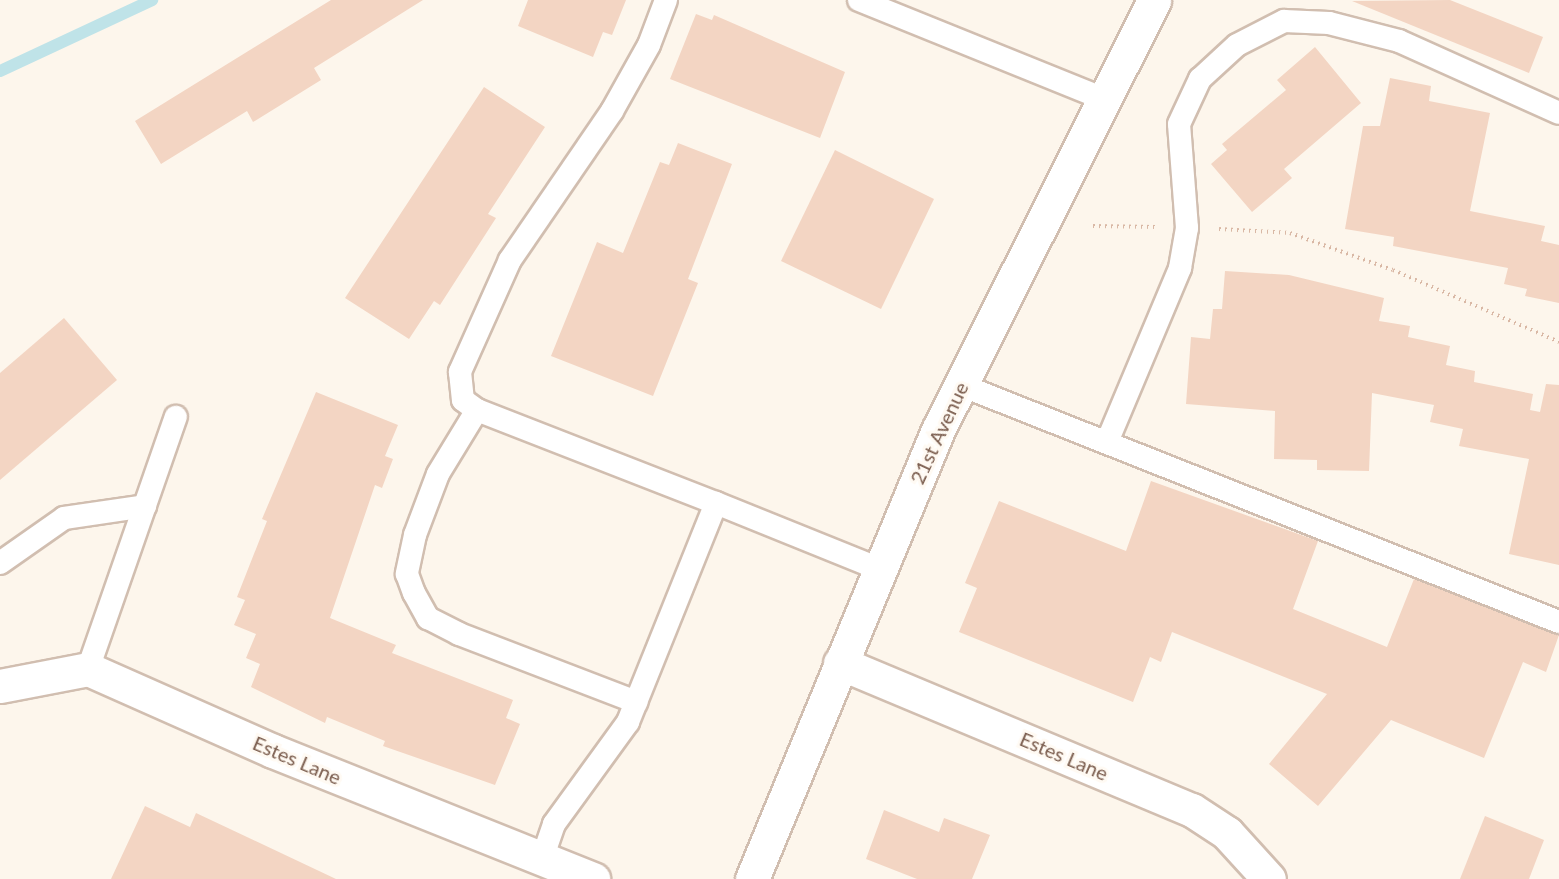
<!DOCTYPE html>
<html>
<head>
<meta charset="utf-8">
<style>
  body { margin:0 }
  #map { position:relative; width:1559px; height:879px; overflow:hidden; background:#fdf6ec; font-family:Lato,sans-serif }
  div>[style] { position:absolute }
  .stream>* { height:12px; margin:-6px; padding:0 6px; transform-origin:6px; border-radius:6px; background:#bfe3e8 }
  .building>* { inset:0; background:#f3d5c3 }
  .path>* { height:4px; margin-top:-2px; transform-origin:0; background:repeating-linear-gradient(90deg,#d9b8a5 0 1.5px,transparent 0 6px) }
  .roads { filter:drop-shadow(2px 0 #d1beb0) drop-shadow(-2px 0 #d1beb0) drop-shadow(0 2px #d1beb0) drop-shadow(0 -2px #d1beb0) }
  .service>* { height:22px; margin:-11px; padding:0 11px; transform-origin:11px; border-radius:11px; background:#fff }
  .minor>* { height:33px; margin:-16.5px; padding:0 16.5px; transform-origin:16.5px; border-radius:16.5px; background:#fff }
  .tertiary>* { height:33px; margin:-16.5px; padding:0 16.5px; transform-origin:16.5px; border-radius:16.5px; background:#fff }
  span { translate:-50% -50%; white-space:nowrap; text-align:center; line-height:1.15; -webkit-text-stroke:6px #fffaf3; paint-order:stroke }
  .street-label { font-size:20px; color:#7a5c4d }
</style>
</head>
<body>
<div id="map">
  <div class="stream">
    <div style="left:0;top:71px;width:168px;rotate:-25deg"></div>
  </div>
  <div class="building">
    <div style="clip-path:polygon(331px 0,423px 0,314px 68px,321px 80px,253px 122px,247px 111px,161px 164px,135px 121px)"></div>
    <div style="clip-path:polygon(528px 0,626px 0,612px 35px,603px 32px,593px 57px,518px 26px)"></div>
    <div style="clip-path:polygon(1450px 0,1543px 37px,1529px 73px,1352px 1px)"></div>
    <div style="clip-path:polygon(696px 14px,712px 20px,714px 15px,845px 72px,820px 138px,670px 79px)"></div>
    <div style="clip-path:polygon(1315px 47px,1361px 103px,1284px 169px,1292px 178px,1252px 212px,1211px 164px,1227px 150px,1222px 144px,1286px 90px,1277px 80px)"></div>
    <div style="clip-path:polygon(1390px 78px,1431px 86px,1429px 101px,1490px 113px,1470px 211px,1545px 226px,1541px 241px,1559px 245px,1559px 303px,1525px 296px,1527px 289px,1504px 284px,1508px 268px,1393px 246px,1394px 237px,1345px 229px,1363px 126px,1380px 126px)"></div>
    <div style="clip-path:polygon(484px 87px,545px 127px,488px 214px,496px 218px,440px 305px,434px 301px,409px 339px,345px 298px)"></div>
    <div style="clip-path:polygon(678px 143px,732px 164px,688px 279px,698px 283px,653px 396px,551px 356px,597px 242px,623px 253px,660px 162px,669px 165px)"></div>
    <div style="clip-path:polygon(835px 150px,934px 199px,881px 309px,781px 261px)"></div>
    <div style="clip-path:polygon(1225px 271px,1289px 275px,1384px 298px,1379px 321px,1410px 326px,1408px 337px,1450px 346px,1446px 365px,1475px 371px,1474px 382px,1533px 394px,1530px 410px,1540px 412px,1546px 384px,1559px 385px,1559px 565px,1509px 554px,1529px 459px,1459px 446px,1463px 429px,1430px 422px,1434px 405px,1372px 393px,1369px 471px,1317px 470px,1317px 460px,1274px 459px,1275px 411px,1186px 404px,1191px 337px,1210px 339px,1213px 309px,1222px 309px)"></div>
    <div style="clip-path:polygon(64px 318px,117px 380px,0 480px,0 373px)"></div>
    <div style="clip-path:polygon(316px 392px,398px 425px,385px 456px,393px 459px,382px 488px,375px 485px,330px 618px,396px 645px,392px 653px,513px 700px,506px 718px,520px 724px,495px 785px,383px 746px,385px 741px,327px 717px,325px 723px,251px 687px,260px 664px,246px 658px,256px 634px,234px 625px,245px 600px,237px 597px,267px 521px,262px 519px)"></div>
    <div style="clip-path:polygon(1151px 481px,1318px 541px,1293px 609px,1387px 647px,1414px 579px,1559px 635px,1546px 672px,1523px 662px,1484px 758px,1391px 720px,1318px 806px,1269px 764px,1327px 694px,1172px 632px,1161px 662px,1150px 657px,1133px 702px,959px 632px,977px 588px,965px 583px,999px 501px,1126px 551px)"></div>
    <div style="clip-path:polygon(145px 806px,190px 827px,196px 813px,336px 879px,111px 879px)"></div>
    <div style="clip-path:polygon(884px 810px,939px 832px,944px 818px,990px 835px,972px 879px,917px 879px,866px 859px)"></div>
    <div style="clip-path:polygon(1485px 816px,1544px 840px,1529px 879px,1460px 879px)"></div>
  </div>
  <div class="path">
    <div style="left:1093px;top:226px;width:63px;rotate:0.9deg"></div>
    <div style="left:1219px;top:229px;width:71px;rotate:3.2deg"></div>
    <div style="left:1290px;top:233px;width:109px;rotate:19.8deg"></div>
    <div style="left:1393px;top:270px;width:181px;rotate:23.4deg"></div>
  </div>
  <div class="roads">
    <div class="service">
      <div style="left:666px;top:0;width:48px;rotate:110.7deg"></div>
      <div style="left:649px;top:45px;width:76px;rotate:119.3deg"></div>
      <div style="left:612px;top:111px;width:181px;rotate:124.4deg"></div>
      <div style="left:510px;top:260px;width:123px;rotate:114.1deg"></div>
      <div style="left:460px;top:372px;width:28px;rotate:84deg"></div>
      <div style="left:463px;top:400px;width:17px;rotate:36deg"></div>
      <div style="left:477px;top:410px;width:256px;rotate:21.3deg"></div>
      <div style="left:859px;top:0;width:264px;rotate:22deg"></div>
      <div style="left:961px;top:385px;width:643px;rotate:21.62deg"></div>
      <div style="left:477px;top:410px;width:75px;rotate:121.4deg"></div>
      <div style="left:438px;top:474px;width:65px;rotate:110.7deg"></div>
      <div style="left:415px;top:535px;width:40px;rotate:102deg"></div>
      <div style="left:407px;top:574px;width:20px;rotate:70deg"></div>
      <div style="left:414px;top:593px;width:29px;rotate:61deg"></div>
      <div style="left:428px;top:618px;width:35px;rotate:27deg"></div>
      <div style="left:459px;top:634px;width:190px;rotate:21deg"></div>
      <div style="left:1107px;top:442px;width:189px;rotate:-67.2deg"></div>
      <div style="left:1180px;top:268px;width:41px;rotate:-80.1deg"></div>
      <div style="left:1187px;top:228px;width:104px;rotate:-94.4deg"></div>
      <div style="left:1179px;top:124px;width:50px;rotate:-65deg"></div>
      <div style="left:1200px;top:79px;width:50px;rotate:-42.6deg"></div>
      <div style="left:1237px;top:45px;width:53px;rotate:-27.1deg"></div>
      <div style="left:1284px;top:21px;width:45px;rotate:2.5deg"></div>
      <div style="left:1329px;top:23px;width:72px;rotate:14.4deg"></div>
      <div style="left:1399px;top:41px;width:175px;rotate:24.2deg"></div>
      <div style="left:0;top:563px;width:78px;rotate:-35.1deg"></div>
      <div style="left:64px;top:518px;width:82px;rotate:-8.4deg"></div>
      <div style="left:88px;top:669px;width:267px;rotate:-70.8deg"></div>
      <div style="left:542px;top:859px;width:37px;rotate:-71deg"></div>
      <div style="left:554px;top:824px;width:126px;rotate:-54deg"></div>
      <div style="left:628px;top:722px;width:236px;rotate:-68.1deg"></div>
      <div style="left:716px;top:503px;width:176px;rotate:22deg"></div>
    </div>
    <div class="minor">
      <div style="left:840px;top:663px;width:381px;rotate:22.7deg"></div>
      <div style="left:1192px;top:810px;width:42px;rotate:33.3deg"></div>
      <div style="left:1227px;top:833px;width:62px;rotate:47.6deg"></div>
      <div style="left:0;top:686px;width:90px;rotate:-10.9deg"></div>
      <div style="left:88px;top:669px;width:202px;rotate:23.9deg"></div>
      <div style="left:273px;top:751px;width:345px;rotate:21.8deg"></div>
    </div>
    <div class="tertiary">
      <div style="left:752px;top:879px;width:486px;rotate:-67.5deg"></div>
      <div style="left:938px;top:430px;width:481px;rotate:-63.3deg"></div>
    </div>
  </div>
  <div class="street-label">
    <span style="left:939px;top:433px;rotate:-65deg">21st Avenue</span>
    <span style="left:1064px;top:756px;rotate:23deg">Estes Lane</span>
    <span style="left:297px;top:760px;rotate:23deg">Estes Lane</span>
  </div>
</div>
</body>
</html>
